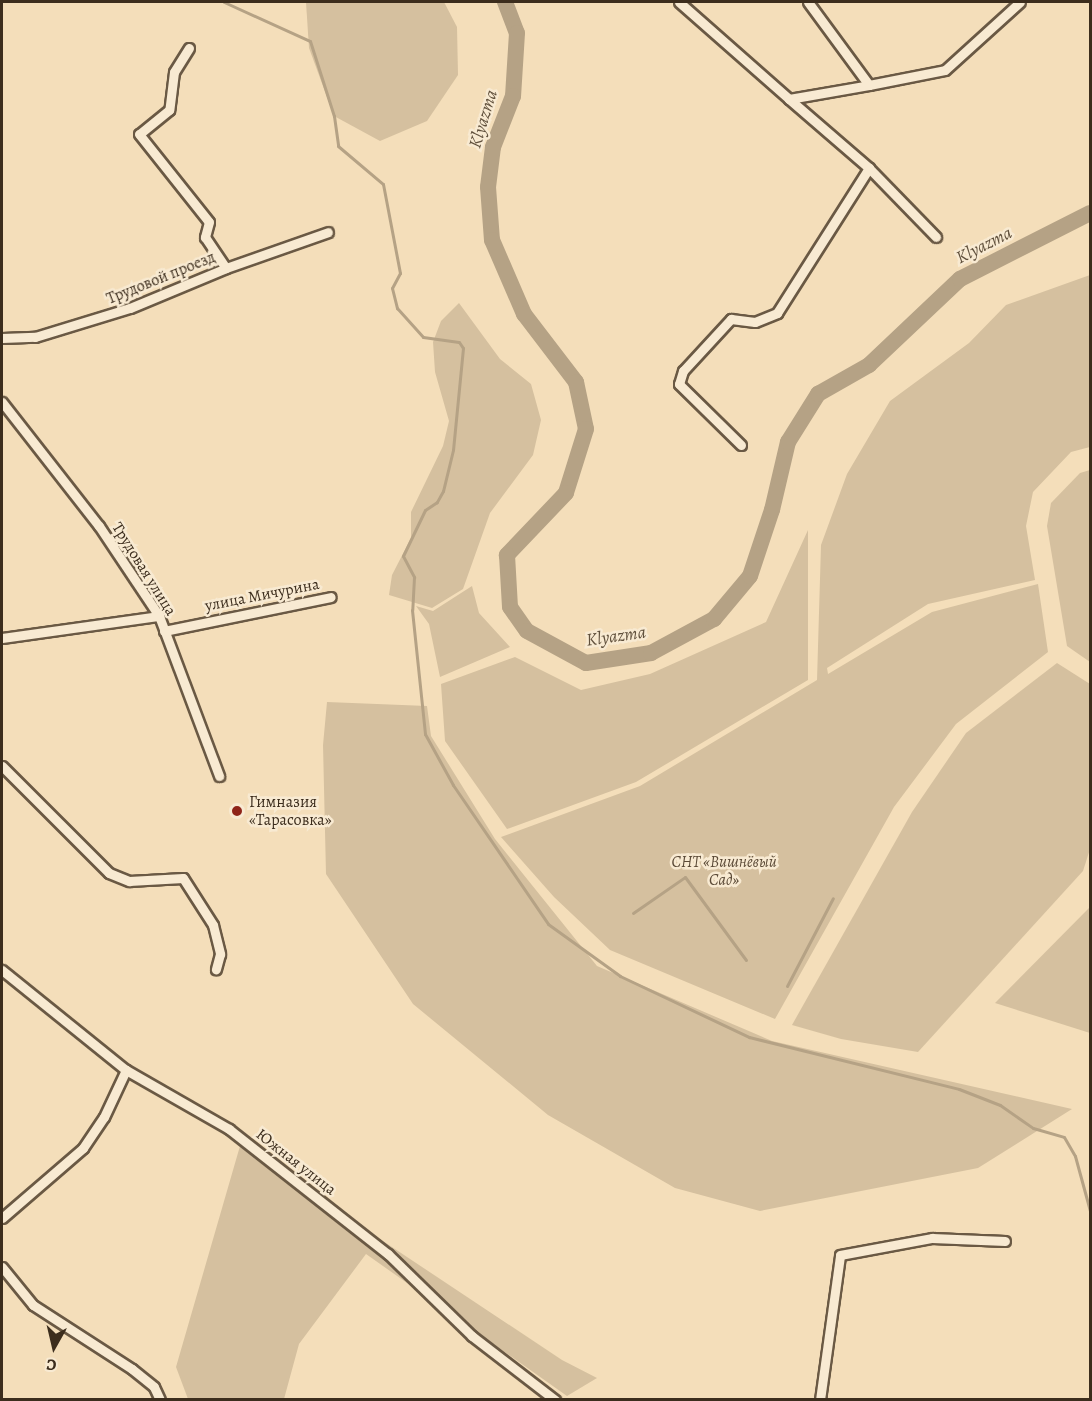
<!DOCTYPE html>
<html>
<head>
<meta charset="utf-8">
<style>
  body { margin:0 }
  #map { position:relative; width:1092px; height:1401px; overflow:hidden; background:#f4deba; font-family:Alegreya,serif }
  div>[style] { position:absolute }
  .green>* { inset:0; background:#d5c09f }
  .stream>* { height:3px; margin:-1.5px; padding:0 1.5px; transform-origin:1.5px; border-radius:1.5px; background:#b5a285 }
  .river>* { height:16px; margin:-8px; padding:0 8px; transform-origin:8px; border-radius:8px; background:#b5a285 }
  .roads { filter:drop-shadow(2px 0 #6a5944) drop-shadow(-2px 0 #6a5944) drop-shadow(0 2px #6a5944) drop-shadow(0 -2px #6a5944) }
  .minor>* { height:9px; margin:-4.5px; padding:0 4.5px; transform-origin:4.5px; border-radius:4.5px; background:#f8ead2 }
  .dots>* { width:16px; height:16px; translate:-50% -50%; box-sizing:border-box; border:3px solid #f8ead2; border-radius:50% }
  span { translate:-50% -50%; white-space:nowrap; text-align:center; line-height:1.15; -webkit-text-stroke:5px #f8ead2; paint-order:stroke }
  .street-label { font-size:16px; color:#3c2d1d }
  .poi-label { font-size:16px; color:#3c2d1d }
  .left { translate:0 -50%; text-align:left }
  .park-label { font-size:16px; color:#5b4a37; font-style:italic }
  .water-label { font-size:18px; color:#60503c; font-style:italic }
  .frame { position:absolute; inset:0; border:3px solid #3c2d1d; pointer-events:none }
  .north { position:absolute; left:24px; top:1317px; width:60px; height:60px; -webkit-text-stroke:4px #f8ead2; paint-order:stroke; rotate:188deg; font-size:16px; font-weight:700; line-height:24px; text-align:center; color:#3c2d1d }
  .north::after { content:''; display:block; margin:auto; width:21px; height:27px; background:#3c2d1d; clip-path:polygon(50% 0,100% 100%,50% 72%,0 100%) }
</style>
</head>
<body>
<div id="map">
  <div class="green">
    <div style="clip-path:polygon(306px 2px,444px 2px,457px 27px,458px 75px,427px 121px,380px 141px,334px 116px,309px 48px)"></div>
    <div style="clip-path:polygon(1090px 275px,1090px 447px,1071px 452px,1033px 492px,1026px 526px,1035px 580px,928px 604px,827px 668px,828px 674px,932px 612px,1038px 584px,1048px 652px,956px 724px,894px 807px,775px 1019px,610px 950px,554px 897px,501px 837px,640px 786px,817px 680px,821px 545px,847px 474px,890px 401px,969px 343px,1006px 305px)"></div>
    <div style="clip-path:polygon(459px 303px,500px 359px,531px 384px,541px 420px,533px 455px,490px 513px,463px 589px,432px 608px,389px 595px,392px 575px,411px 538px,411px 512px,443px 446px,449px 421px,435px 372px,433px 342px,441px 321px)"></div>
    <div style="clip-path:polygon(1090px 470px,1090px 662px,1067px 646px,1047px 526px,1051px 503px,1080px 473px)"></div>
    <div style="clip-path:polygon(808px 530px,808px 680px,636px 782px,507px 829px,445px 741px,441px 684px,515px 657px,581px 690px,650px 674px,766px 622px)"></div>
    <div style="clip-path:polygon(472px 586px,479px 613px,510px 647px,440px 677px,429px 624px,416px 606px,433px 611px)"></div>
    <div style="clip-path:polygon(1057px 663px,1090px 684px,1090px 849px,1083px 871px,918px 1052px,841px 1039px,792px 1025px,912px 812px,966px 733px)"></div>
    <div style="clip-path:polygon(327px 702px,427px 706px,431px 736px,495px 839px,597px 966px,772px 1041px,1072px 1109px,978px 1168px,760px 1211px,675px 1188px,548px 1115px,413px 1004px,326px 874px,323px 745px)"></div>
    <div style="clip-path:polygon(1090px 907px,1090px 1033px,995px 1003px)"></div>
    <div style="clip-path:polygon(240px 1146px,562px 1360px,597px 1378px,567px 1396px,366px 1254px,299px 1344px,284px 1399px,188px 1399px,176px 1367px)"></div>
  </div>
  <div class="stream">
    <div style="left:224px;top:2px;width:94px;rotate:24.4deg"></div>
    <div style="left:310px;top:41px;width:79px;rotate:72.3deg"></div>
    <div style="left:334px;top:116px;width:30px;rotate:82deg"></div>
    <div style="left:338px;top:146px;width:59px;rotate:40.2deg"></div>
    <div style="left:383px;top:184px;width:91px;rotate:79.2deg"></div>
    <div style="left:400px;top:273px;width:17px;rotate:118deg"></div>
    <div style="left:392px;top:288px;width:21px;rotate:76deg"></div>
    <div style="left:397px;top:308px;width:39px;rotate:48deg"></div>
    <div style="left:423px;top:337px;width:36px;rotate:8deg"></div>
    <div style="left:459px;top:342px;width:7px;rotate:56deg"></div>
    <div style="left:463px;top:348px;width:102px;rotate:95.6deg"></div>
    <div style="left:453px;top:450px;width:42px;rotate:103.7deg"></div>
    <div style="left:443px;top:491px;width:13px;rotate:119deg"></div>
    <div style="left:437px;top:502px;width:14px;rotate:146deg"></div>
    <div style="left:425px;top:510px;width:51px;rotate:115.6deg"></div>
    <div style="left:403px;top:556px;width:24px;rotate:62deg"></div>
    <div style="left:414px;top:577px;width:33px;rotate:93deg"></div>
    <div style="left:412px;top:610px;width:125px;rotate:84deg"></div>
    <div style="left:425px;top:734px;width:58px;rotate:61.2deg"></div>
    <div style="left:453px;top:785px;width:168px;rotate:55.6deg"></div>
    <div style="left:548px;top:924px;width:89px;rotate:35.8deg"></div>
    <div style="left:620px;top:976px;width:143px;rotate:25.3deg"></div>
    <div style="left:749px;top:1037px;width:216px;rotate:13.9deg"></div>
    <div style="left:959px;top:1089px;width:44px;rotate:21.3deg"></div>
    <div style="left:1000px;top:1105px;width:40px;rotate:34.9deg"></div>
    <div style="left:1033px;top:1128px;width:32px;rotate:16deg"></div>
    <div style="left:1064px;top:1137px;width:22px;rotate:60deg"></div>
    <div style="left:1075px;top:1156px;width:57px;rotate:74.7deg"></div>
    <div style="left:633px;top:913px;width:63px;rotate:-34.7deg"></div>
    <div style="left:685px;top:877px;width:103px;rotate:53.7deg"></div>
    <div style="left:787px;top:986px;width:99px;rotate:-62.4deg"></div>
    <div style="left:1090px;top:1254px;width:3px;rotate:90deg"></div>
  </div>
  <div class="river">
    <div style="left:505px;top:2px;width:33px;rotate:69deg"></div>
    <div style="left:517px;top:33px;width:63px;rotate:93.6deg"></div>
    <div style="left:513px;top:96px;width:55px;rotate:111.4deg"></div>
    <div style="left:493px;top:147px;width:40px;rotate:97.1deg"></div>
    <div style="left:488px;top:187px;width:53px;rotate:85.7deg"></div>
    <div style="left:492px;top:240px;width:81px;rotate:66.6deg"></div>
    <div style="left:524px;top:314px;width:86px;rotate:52.6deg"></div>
    <div style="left:576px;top:382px;width:48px;rotate:78deg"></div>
    <div style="left:586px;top:429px;width:67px;rotate:107.4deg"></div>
    <div style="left:566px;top:493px;width:86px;rotate:133.6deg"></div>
    <div style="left:507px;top:555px;width:52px;rotate:86.7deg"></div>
    <div style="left:510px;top:607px;width:29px;rotate:55deg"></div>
    <div style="left:527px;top:631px;width:67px;rotate:28.5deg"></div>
    <div style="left:586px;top:663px;width:66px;rotate:-8.7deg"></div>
    <div style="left:651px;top:653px;width:72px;rotate:-28.4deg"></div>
    <div style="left:714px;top:619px;width:56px;rotate:-50.1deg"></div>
    <div style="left:750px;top:576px;width:70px;rotate:-71.6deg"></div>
    <div style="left:772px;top:510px;width:70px;rotate:-76.8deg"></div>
    <div style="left:788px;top:442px;width:57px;rotate:-58deg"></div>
    <div style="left:818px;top:394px;width:59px;rotate:-29.6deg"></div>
    <div style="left:869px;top:365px;width:125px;rotate:-43.4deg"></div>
    <div style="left:960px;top:279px;width:146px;rotate:-26.9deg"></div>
  </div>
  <div class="roads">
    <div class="minor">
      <div style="left:679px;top:2px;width:147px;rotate:41.4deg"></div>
      <div style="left:789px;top:99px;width:81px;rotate:-9.9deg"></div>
      <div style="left:869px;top:85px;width:103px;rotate:-126.3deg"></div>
      <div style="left:189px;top:48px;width:28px;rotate:122deg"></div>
      <div style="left:174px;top:72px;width:38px;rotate:97deg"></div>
      <div style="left:169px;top:110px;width:38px;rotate:141deg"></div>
      <div style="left:139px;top:134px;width:112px;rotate:51.5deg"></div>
      <div style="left:209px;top:222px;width:16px;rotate:105deg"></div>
      <div style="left:205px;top:237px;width:37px;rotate:56deg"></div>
      <div style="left:869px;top:85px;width:77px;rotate:-11.2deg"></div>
      <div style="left:945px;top:70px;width:101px;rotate:-42.2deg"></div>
      <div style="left:869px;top:168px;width:96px;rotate:45.8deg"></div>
      <div style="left:2px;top:338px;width:33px;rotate:-2deg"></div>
      <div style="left:35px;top:337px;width:99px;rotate:-17deg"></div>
      <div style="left:130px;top:308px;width:104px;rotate:-22.6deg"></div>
      <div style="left:226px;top:268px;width:108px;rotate:-19.4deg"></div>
      <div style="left:2px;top:402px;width:157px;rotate:52deg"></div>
      <div style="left:99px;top:526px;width:108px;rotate:56.3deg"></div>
      <div style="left:159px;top:616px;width:171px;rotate:69.4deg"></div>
      <div style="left:741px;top:445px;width:87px;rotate:-135.5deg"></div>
      <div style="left:679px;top:384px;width:14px;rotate:-73deg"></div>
      <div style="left:683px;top:371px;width:71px;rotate:-47.3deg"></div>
      <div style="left:731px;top:319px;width:24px;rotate:7deg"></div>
      <div style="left:755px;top:322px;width:24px;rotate:-22deg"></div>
      <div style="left:777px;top:313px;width:172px;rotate:-57.6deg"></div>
      <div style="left:869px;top:168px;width:106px;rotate:-139.2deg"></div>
      <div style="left:164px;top:631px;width:170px;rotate:-11.5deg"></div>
      <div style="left:2px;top:638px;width:159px;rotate:-8deg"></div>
      <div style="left:2px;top:766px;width:151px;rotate:45deg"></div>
      <div style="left:109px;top:873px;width:22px;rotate:22deg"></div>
      <div style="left:129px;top:881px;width:54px;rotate:-3.2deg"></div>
      <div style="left:183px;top:878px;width:56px;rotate:57.4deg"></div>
      <div style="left:213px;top:925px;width:30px;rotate:76deg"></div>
      <div style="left:220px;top:954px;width:16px;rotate:105deg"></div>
      <div style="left:2px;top:970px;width:159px;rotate:38.9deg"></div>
      <div style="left:126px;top:1070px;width:119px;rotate:29.8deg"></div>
      <div style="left:229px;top:1129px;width:202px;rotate:38.2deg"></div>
      <div style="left:388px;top:1254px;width:117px;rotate:44.3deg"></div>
      <div style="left:472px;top:1336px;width:105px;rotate:37.6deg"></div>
      <div style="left:2px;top:1218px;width:107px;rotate:-40.8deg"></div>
      <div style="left:83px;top:1148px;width:37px;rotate:-56deg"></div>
      <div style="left:104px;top:1117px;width:52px;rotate:-64.9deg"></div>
      <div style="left:2px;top:1267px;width:49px;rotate:50.8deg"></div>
      <div style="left:33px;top:1305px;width:118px;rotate:32.9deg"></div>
      <div style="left:132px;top:1369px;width:28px;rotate:39deg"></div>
      <div style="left:154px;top:1387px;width:14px;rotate:65deg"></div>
      <div style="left:820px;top:1400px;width:146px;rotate:-82.1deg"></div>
      <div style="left:840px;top:1255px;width:94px;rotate:-10.5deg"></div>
      <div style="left:932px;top:1238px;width:73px;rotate:2.4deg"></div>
    </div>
  </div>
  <div class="dots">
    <div style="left:237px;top:811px;background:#8f2418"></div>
  </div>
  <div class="street-label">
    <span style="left:161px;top:278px;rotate:-22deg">Трудовой проезд</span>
    <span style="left:144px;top:569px;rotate:58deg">Трудовая улица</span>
    <span style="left:262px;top:595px;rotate:-11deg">улица Мичурина</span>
    <span style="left:296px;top:1162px;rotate:38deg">Южная улица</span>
  </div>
  <div class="poi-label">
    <span class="left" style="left:249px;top:811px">Гимназия<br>«Тарасовка»</span>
  </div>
  <div class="park-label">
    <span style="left:724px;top:871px">СНТ «Вишнёвый<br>Сад»</span>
  </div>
  <div class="water-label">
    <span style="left:483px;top:119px;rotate:-73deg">Klyazma</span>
    <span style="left:984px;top:245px;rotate:-27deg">Klyazma</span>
    <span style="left:616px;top:636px;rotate:-8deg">Klyazma</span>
  </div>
  <div class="frame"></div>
  <div class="north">С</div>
</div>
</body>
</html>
